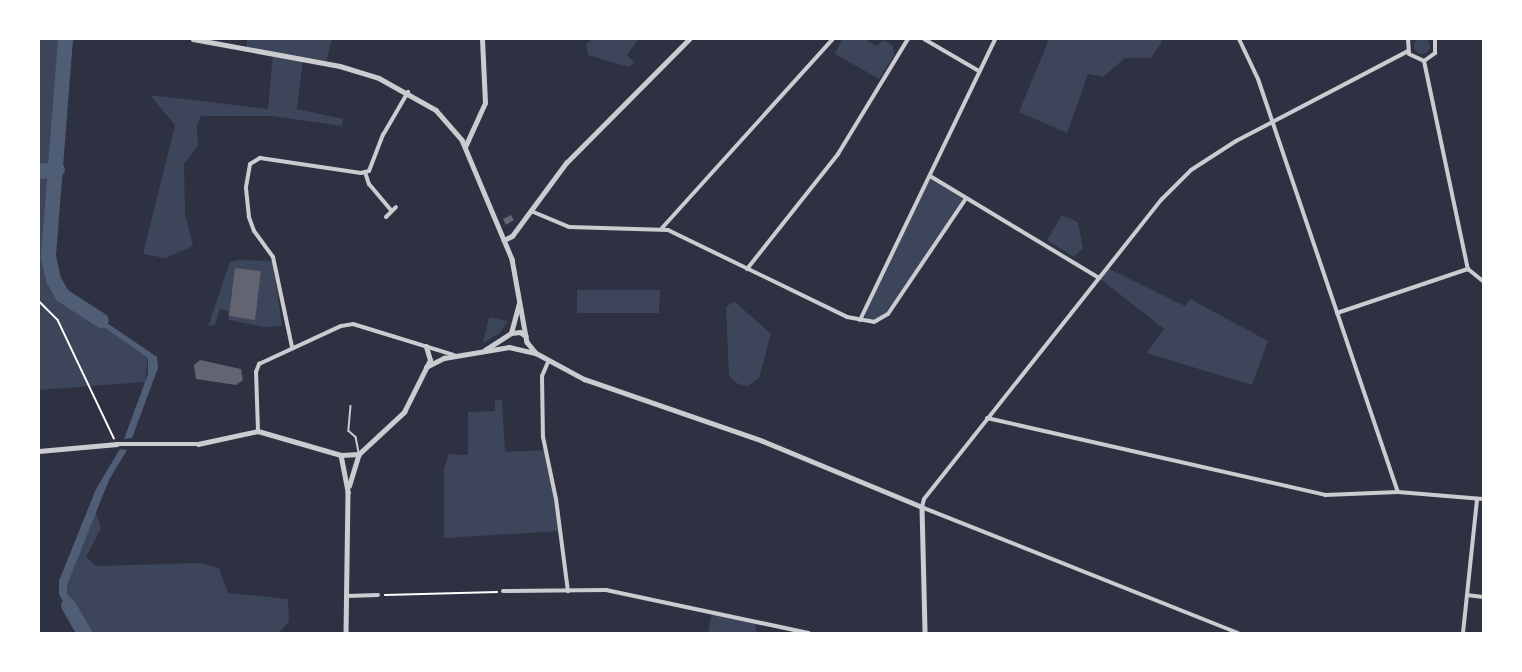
<!DOCTYPE html>
<html>
<head>
<meta charset="utf-8">
<style>
  body { margin:0 }
  #map { position:relative; width:1522px; height:672px; overflow:hidden; background:#2d3142; font-family:"Golos Text",sans-serif }
  div>[style] { position:absolute }
  .green>* { inset:0; background:#3c4559 }
  .round { border-radius:50% }
  .water>* { inset:0; background:#4f5d75 }
  .river>* { height:15px; margin:-7.5px; padding:0 7.5px; transform-origin:7.5px; border-radius:7.5px; background:#4f5d75 }
  .building>* { inset:0; background:#626471 }
  .path>* { height:1.5px; margin:-0.75px; padding:0 0.75px; transform-origin:0.75px; border-radius:0.75px; background:#fff }
  .service>* { height:1.5px; margin:-0.75px; padding:0 0.75px; transform-origin:0.75px; border-radius:0.75px; background:#caccd0 }
  .minor>* { height:4px; margin:-2px; padding:0 2px; transform-origin:2px; border-radius:2px; background:#caccd0 }
  .tertiary>* { height:4.5px; margin:-2.25px; padding:0 2.25px; transform-origin:2.25px; border-radius:2.25px; background:#caccd0 }
  span { translate:-50% -50%; white-space:nowrap; text-align:center; line-height:1.15; -webkit-text-stroke:4.5px #fff; paint-order:stroke }
  .frame { position:absolute; inset:0; border:40px solid #fff; pointer-events:none }
</style>
</head>
<body>
<div id="map">
  <div class="green">
    <div class="round" style="left:1414px;top:38px;width:16px;height:16px"></div>
    <div style="clip-path:polygon(39px 39px,62px 39px,51px 167px,39px 167px)"></div>
    <div style="clip-path:polygon(247px 39px,332px 39px,326px 63px,303px 59px,297px 109px,343px 119px,342px 126px,272px 116px,201px 116px,197px 126px,198px 146px,184px 164px,185px 213px,193px 246px,165px 258px,143px 254px,175px 125px,150px 95px,268px 109px,273px 53px,247px 48px)"></div>
    <div style="clip-path:polygon(593px 39px,639px 39px,627px 55px,635px 63px,628px 67px,588px 55px,586px 44px)"></div>
    <div style="clip-path:polygon(842px 39px,864px 39px,876px 46px,884px 40px,893px 46px,894px 56px,879px 79px,835px 54px)"></div>
    <div style="clip-path:polygon(1049px 39px,1161px 39px,1162px 42px,1151px 58px,1125px 58px,1103px 77px,1088px 74px,1067px 133px,1019px 112px)"></div>
    <div style="clip-path:polygon(52px 173px,59px 190px,54px 241px,60px 281px,66px 293px,82px 303px,82px 311px,148px 358px,145px 382px,39px 390px,39px 175px)"></div>
    <div style="clip-path:polygon(930px 176px,965px 200px,885px 317px,868px 322px,864px 313px)"></div>
    <div style="clip-path:polygon(1062px 215px,1078px 222px,1083px 248px,1074px 257px,1047px 240px)"></div>
    <div style="clip-path:polygon(238px 260px,273px 261px,282px 326px,263px 327px,229px 320px,228px 311px,220px 309px,215px 325px,208px 326px,230px 262px)"></div>
    <div style="clip-path:polygon(1107px 268px,1185px 306px,1190px 299px,1268px 341px,1252px 385px,1146px 353px,1164px 329px,1099px 278px)"></div>
    <div style="clip-path:polygon(577px 290px,660px 290px,659px 313px,577px 313px)"></div>
    <div style="clip-path:polygon(734px 301px,771px 334px,759px 378px,748px 386px,738px 384px,729px 376px,726px 307px)"></div>
    <div style="clip-path:polygon(489px 317px,508px 321px,500px 333px,483px 343px)"></div>
    <div style="clip-path:polygon(495px 400px,502px 400px,505px 452px,546px 450px,560px 531px,444px 538px,444px 469px,449px 454px,468px 455px,468px 412px,495px 411px)"></div>
    <div style="clip-path:polygon(95px 511px,101px 528px,86px 557px,96px 566px,201px 563px,219px 568px,228px 593px,288px 599px,289px 621px,279px 633px,88px 633px,66px 593px,67px 585px)"></div>
    <div style="clip-path:polygon(712px 613px,756px 622px,756px 633px,708px 633px)"></div>
  </div>
  <div class="water">
    <div style="clip-path:polygon(85px 308px,157px 357px,158px 368px,132px 438px,124px 439px,148px 374px,148px 358px,81px 311px)"></div>
    <div style="clip-path:polygon(120px 449px,127px 450px,109px 480px,67px 585px,67px 593px,83px 621px,74px 623px,59px 594px,59px 581px,96px 489px)"></div>
  </div>
  <div class="river">
    <div style="left:65px;top:39px;width:219px;rotate:94.5deg"></div>
    <div style="left:48px;top:257px;width:23px;rotate:77deg"></div>
    <div style="left:53px;top:279px;width:18px;rotate:61deg"></div>
    <div style="left:62px;top:295px;width:46px;rotate:32.7deg"></div>
    <div style="left:39px;top:171px;width:18px;rotate:-6deg"></div>
    <div style="left:68px;top:605px;width:32px;rotate:60deg"></div>
  </div>
  <div class="building">
    <div style="clip-path:polygon(511px 215px,514px 220px,506px 225px,503px 219px)"></div>
    <div style="clip-path:polygon(235px 268px,261px 271px,255px 320px,229px 316px)"></div>
    <div style="clip-path:polygon(200px 360px,241px 369px,243px 380px,236px 385px,196px 379px,194px 365px)"></div>
  </div>
  <div class="path">
    <div style="left:39px;top:301px;width:27px;rotate:45deg"></div>
    <div style="left:58px;top:320px;width:131px;rotate:64.6deg"></div>
    <div style="left:385px;top:595px;width:112px;rotate:-1.5deg"></div>
  </div>
  <div class="service">
    <div style="left:566px;top:39px;width:18px"></div>
    <div style="left:351px;top:406px;width:25px;rotate:95deg"></div>
    <div style="left:349px;top:431px;width:9px;rotate:41deg"></div>
    <div style="left:356px;top:437px;width:16px;rotate:79deg"></div>
  </div>
  <div class="minor">
    <div style="left:924px;top:39px;width:64px;rotate:30.2deg"></div>
    <div style="left:1239px;top:39px;width:44px;rotate:64.6deg"></div>
    <div style="left:1258px;top:79px;width:436px;rotate:71.3deg"></div>
    <div style="left:1408px;top:39px;width:15px;rotate:86deg"></div>
    <div style="left:1409px;top:54px;width:17px;rotate:25deg"></div>
    <div style="left:1424px;top:61px;width:14px;rotate:-36deg"></div>
    <div style="left:1435px;top:53px;width:14px;rotate:-90deg"></div>
    <div style="left:1424px;top:61px;width:213px;rotate:78.1deg"></div>
    <div style="left:365px;top:172px;width:13px;rotate:72deg"></div>
    <div style="left:369px;top:184px;width:35px;rotate:50deg"></div>
    <div style="left:930px;top:176px;width:197px;rotate:31.1deg"></div>
    <div style="left:531px;top:211px;width:41px;rotate:22.8deg"></div>
    <div style="left:569px;top:227px;width:99px;rotate:1.7deg"></div>
    <div style="left:668px;top:230px;width:199px;rotate:25.9deg"></div>
    <div style="left:847px;top:317px;width:27px;rotate:10deg"></div>
    <div style="left:874px;top:322px;width:16px;rotate:-30deg"></div>
    <div style="left:888px;top:314px;width:138px;rotate:-56deg"></div>
    <div style="left:386px;top:217px;width:14px;rotate:-45deg"></div>
    <div style="left:662px;top:228px;width:255px;rotate:-47.9deg"></div>
    <div style="left:747px;top:269px;width:147px;rotate:-51.6deg"></div>
    <div style="left:838px;top:154px;width:135px;rotate:-58.7deg"></div>
    <div style="left:1468px;top:269px;width:19px;rotate:39deg"></div>
    <div style="left:1337px;top:313px;width:138px;rotate:-18.6deg"></div>
    <div style="left:860px;top:320px;width:312px;rotate:-64.3deg"></div>
    <div style="left:292px;top:347px;width:92px;rotate:-101.9deg"></div>
    <div style="left:273px;top:257px;width:32px;rotate:-126deg"></div>
    <div style="left:254px;top:231px;width:15px;rotate:-110deg"></div>
    <div style="left:249px;top:217px;width:30px;rotate:-96deg"></div>
    <div style="left:246px;top:187px;width:23px;rotate:-80deg"></div>
    <div style="left:250px;top:164px;width:12px;rotate:-31deg"></div>
    <div style="left:260px;top:158px;width:102px;rotate:8.4deg"></div>
    <div style="left:361px;top:173px;width:8px;rotate:-14deg"></div>
    <div style="left:369px;top:171px;width:39px;rotate:-69deg"></div>
    <div style="left:383px;top:135px;width:50px;rotate:-59.8deg"></div>
    <div style="left:548px;top:362px;width:15px;rotate:113deg"></div>
    <div style="left:542px;top:376px;width:61px;rotate:89.1deg"></div>
    <div style="left:543px;top:437px;width:63px;rotate:78.2deg"></div>
    <div style="left:556px;top:499px;width:93px;rotate:82.6deg"></div>
    <div style="left:987px;top:418px;width:347px;rotate:12.8deg"></div>
    <div style="left:1325px;top:495px;width:73px;rotate:-2.4deg"></div>
    <div style="left:1398px;top:492px;width:85px;rotate:4.7deg"></div>
    <div style="left:258px;top:431px;width:59px;rotate:-91.9deg"></div>
    <div style="left:256px;top:372px;width:9px;rotate:-69deg"></div>
    <div style="left:259px;top:364px;width:90px;rotate:-24.9deg"></div>
    <div style="left:341px;top:326px;width:12px;rotate:-9deg"></div>
    <div style="left:353px;top:324px;width:106px;rotate:17.1deg"></div>
    <div style="left:503px;top:591px;width:103px;rotate:-0.6deg"></div>
    <div style="left:606px;top:590px;width:207px;rotate:12deg"></div>
    <div style="left:1467px;top:595px;width:16px;rotate:7deg"></div>
    <div style="left:347px;top:596px;width:31px;rotate:-2deg"></div>
    <div style="left:1238px;top:633px;width:340px;rotate:-158.3deg"></div>
    <div style="left:922px;top:507px;width:8px;rotate:-76deg"></div>
    <div style="left:924px;top:499px;width:382px;rotate:-51.6deg"></div>
    <div style="left:1161px;top:200px;width:42px;rotate:-45deg"></div>
    <div style="left:1191px;top:170px;width:54px;rotate:-32.8deg"></div>
    <div style="left:1236px;top:141px;width:194px;rotate:-27.6deg"></div>
    <div style="left:1463px;top:633px;width:135px;rotate:-84deg"></div>
  </div>
  <div class="tertiary">
    <div style="left:193px;top:39px;width:149px;rotate:10.4deg"></div>
    <div style="left:340px;top:66px;width:41px;rotate:17.1deg"></div>
    <div style="left:379px;top:78px;width:65px;rotate:29.3deg"></div>
    <div style="left:436px;top:110px;width:40px;rotate:49deg"></div>
    <div style="left:462px;top:140px;width:108px;rotate:67.2deg"></div>
    <div style="left:504px;top:240px;width:21px;rotate:67deg"></div>
    <div style="left:512px;top:259px;width:84px;rotate:79.8deg"></div>
    <div style="left:527px;top:342px;width:14px;rotate:51deg"></div>
    <div style="left:465px;top:147px;width:48px;rotate:-65.6deg"></div>
    <div style="left:485px;top:103px;width:64px;rotate:-92.7deg"></div>
    <div style="left:504px;top:240px;width:9px;rotate:-27deg"></div>
    <div style="left:512px;top:236px;width:91px;rotate:-53.5deg"></div>
    <div style="left:566px;top:163px;width:175px;rotate:-45.2deg"></div>
    <div style="left:511px;top:333px;width:9px;rotate:-6deg"></div>
    <div style="left:520px;top:332px;width:7px;rotate:34deg"></div>
    <div style="left:485px;top:350px;width:31px;rotate:-33deg"></div>
    <div style="left:511px;top:333px;width:30px;rotate:-75deg"></div>
    <div style="left:426px;top:367px;width:20px;rotate:-27deg"></div>
    <div style="left:444px;top:358px;width:66px;rotate:-9.6deg"></div>
    <div style="left:509px;top:347px;width:28px;rotate:13deg"></div>
    <div style="left:536px;top:353px;width:55px;rotate:28.4deg"></div>
    <div style="left:584px;top:379px;width:189px;rotate:19.1deg"></div>
    <div style="left:763px;top:441px;width:172px;rotate:22.5deg"></div>
    <div style="left:922px;top:507px;width:126px;rotate:88.6deg"></div>
    <div style="left:39px;top:451px;width:78px;rotate:-5.1deg"></div>
    <div style="left:117px;top:444px;width:81px"></div>
    <div style="left:198px;top:444px;width:61px;rotate:-12.2deg"></div>
    <div style="left:258px;top:431px;width:86px;rotate:16.1deg"></div>
    <div style="left:341px;top:455px;width:18px;rotate:-3deg"></div>
    <div style="left:359px;top:454px;width:62px;rotate:-43deg"></div>
    <div style="left:404px;top:412px;width:58px;rotate:-63.4deg"></div>
    <div style="left:430px;top:360px;width:14px;rotate:-107deg"></div>
    <div style="left:341px;top:455px;width:38px;rotate:79deg"></div>
    <div style="left:348px;top:492px;width:141px;rotate:90.8deg"></div>
    <div style="left:349px;top:486px;width:34px;rotate:-73deg"></div>
  </div>
  <div class="frame"></div>
</div>
</body>
</html>
